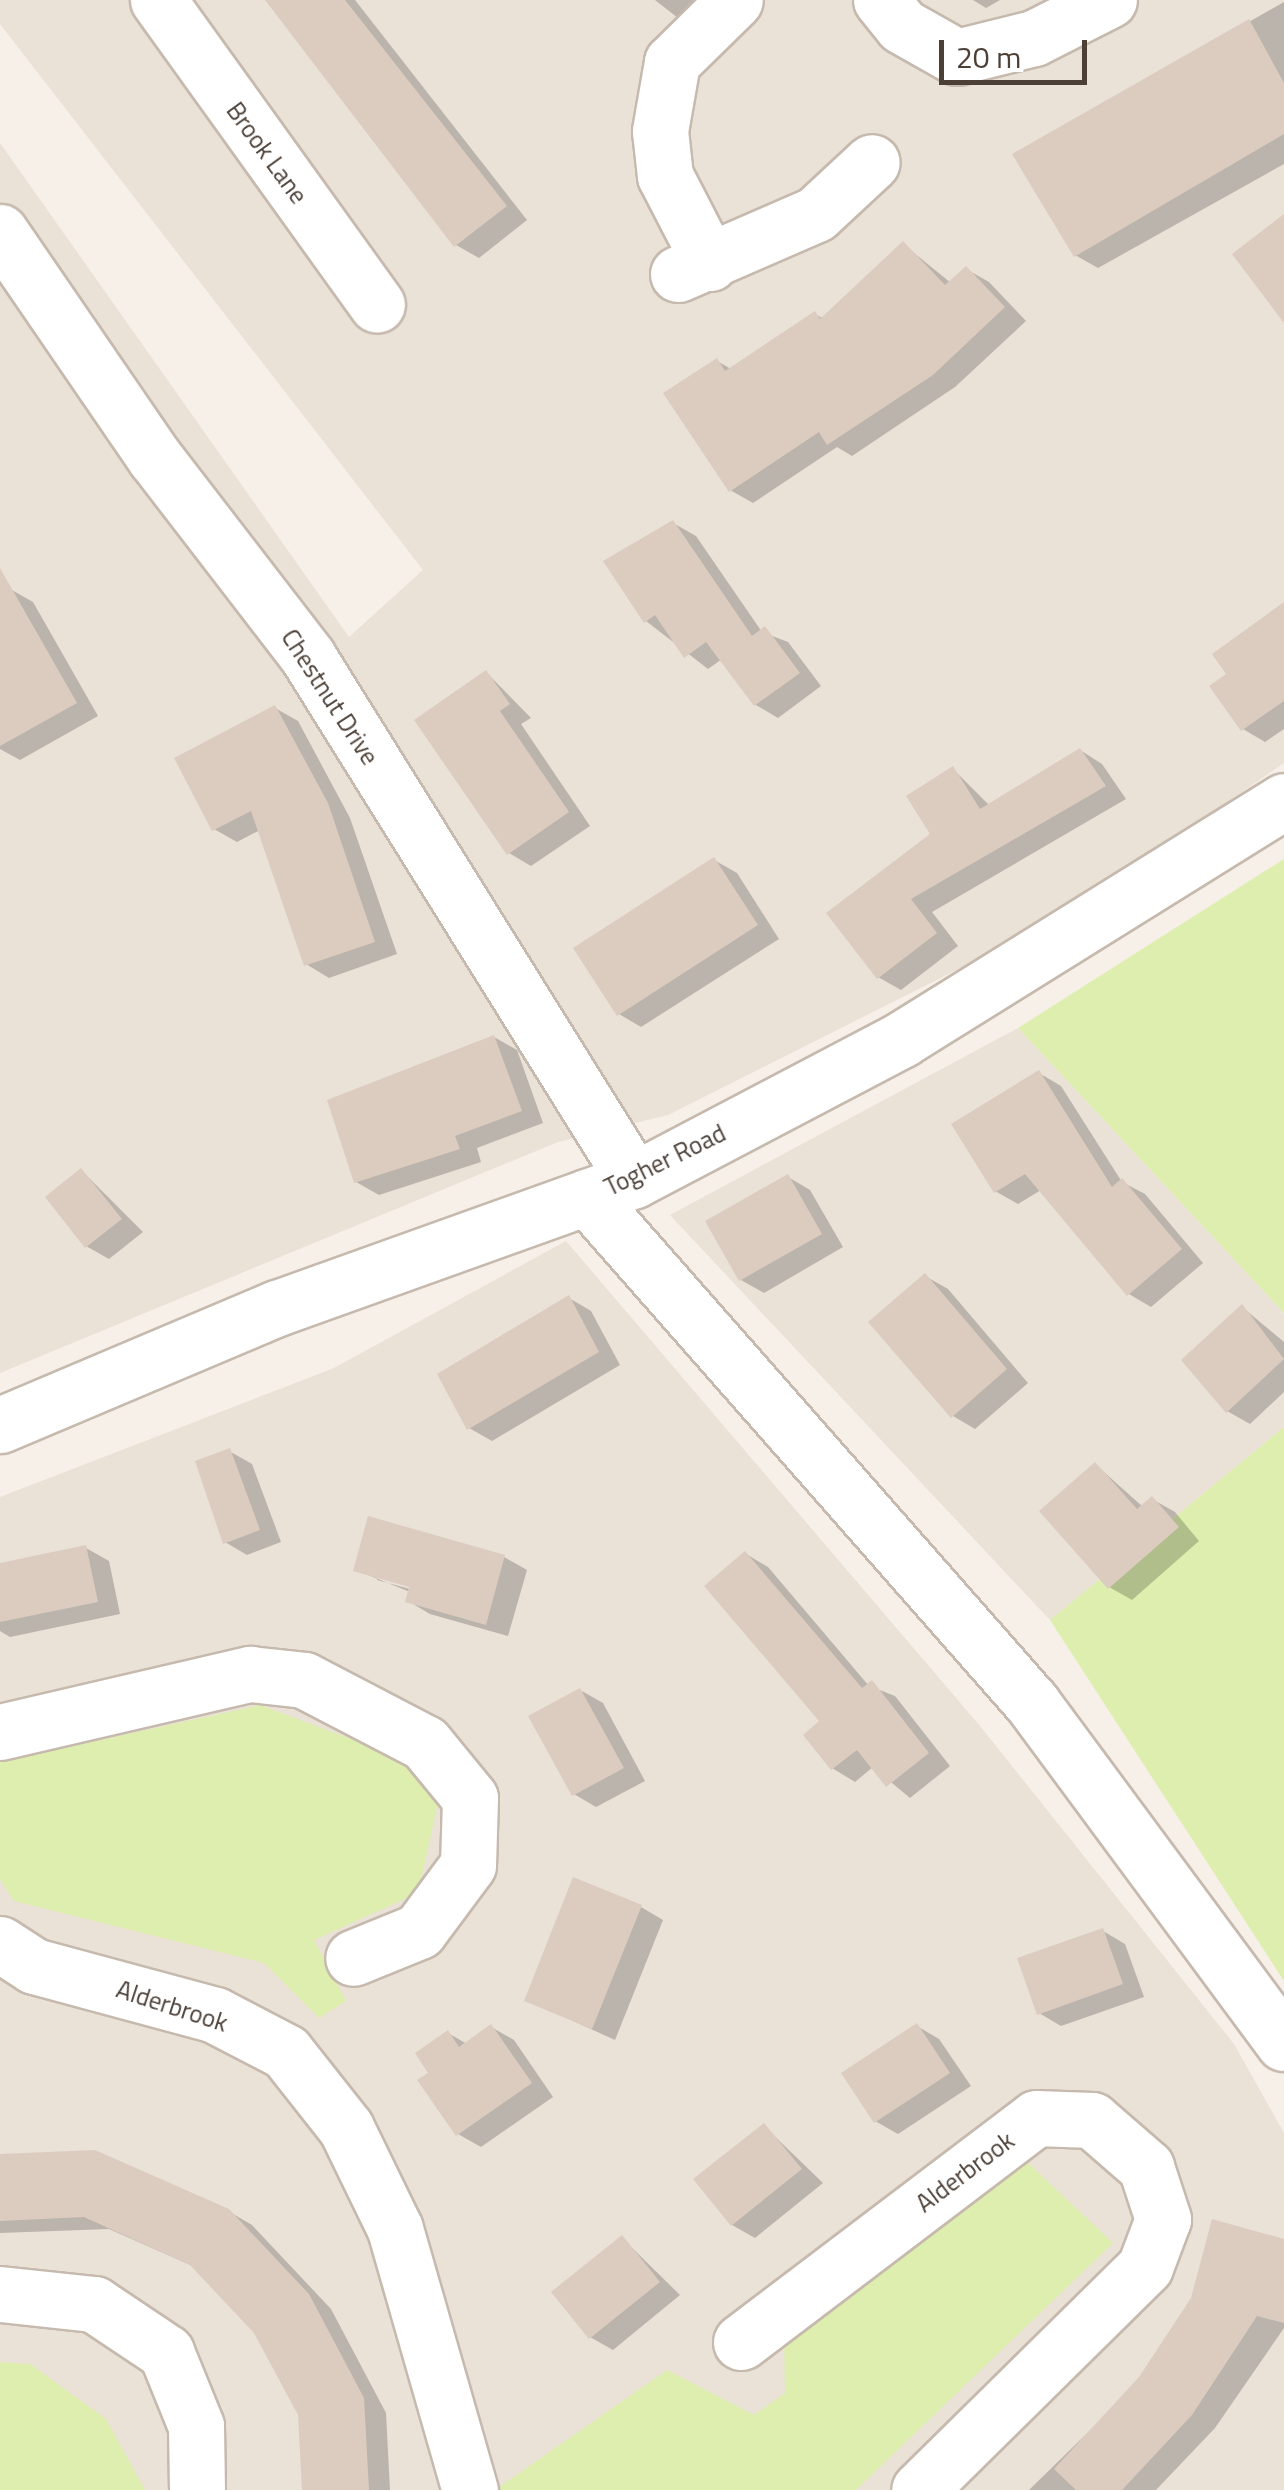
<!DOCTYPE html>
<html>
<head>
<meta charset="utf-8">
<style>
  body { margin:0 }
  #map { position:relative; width:1284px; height:2490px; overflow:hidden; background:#f6f0e9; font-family:"Titillium Web",sans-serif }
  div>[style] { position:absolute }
  .residential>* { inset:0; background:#eae1d7 }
  .green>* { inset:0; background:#ddeeae }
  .shadow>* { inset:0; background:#0003 }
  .building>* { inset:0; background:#dcccc0 }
  .roads { filter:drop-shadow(2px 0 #c6b9ad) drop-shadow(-2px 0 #c6b9ad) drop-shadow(0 2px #c6b9ad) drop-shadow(0 -2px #c6b9ad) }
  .minor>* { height:55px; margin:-27.5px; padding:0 27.5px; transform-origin:27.5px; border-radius:27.5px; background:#fff }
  span { translate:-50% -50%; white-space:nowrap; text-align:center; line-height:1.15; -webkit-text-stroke:10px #fff; paint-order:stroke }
  .street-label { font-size:25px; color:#4b3f36 }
  .scale { position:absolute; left:939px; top:40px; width:148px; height:45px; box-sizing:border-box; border:5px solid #4b3f36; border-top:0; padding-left:12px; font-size:30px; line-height:35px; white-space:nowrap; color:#4b3f36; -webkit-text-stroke:8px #fff; paint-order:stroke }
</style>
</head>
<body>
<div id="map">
  <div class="residential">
    <div style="clip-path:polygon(0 0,1284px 0,1284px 763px,1058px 919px,668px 1115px,558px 1142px,0 1373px,0 143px,349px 637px,423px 570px,0 24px)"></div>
    <div style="clip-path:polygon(1018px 1028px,1284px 1313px,1284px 1427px,1050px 1620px,670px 1215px)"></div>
    <div style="clip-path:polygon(566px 1241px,980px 1726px,1234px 2044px,1284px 2133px,1284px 2490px,0 2490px,0 1497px,334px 1368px)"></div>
  </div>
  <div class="green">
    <div style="clip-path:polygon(1284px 859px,1284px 1313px,1018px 1028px)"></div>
    <div style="clip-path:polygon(1284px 1427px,1284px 1981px,1050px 1620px)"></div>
    <div style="clip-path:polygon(260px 1705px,402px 1758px,438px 1803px,418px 1893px,314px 1940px,346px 2001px,319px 2018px,264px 1963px,14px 1901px,0 1879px,0 1762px)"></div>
    <div style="clip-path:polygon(1027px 2162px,1113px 2243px,856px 2490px,495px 2490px,667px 2370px,754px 2415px,785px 2393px,784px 2336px)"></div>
    <div style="clip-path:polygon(0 2362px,30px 2364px,106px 2419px,145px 2490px,0 2490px)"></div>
  </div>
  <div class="shadow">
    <div style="clip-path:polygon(273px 0,355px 0,527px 220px,479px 258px,456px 245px)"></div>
    <div style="clip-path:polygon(655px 0,720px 0,687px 25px)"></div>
    <div style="clip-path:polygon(973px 0,1000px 0,986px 8px)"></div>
    <div style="clip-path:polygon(1284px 2px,1284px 164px,1098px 268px,1075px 255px,1015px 155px)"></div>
    <div style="clip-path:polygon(903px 244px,951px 283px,966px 269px,989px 282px,1026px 321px,955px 387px,852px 456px,837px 447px,753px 503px,730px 490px,717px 361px,731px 369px,815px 314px,824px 319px)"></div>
    <div style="clip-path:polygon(673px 523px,696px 536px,762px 632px,788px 642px,821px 686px,778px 718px,756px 705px,722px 659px,708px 669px,646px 621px)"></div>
    <div style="clip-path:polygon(10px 589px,33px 602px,98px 716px,20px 760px,0 749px,0 595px)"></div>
    <div style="clip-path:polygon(1284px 605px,1284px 729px,1265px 742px,1243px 729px,1230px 674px)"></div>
    <div style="clip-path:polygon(487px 673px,531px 718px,521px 724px,590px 826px,531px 866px,509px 853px)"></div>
    <div style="clip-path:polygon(275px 708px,298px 721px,350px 818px,397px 954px,329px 978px,306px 964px,260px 830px,237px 842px,214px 829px)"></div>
    <div style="clip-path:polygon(1080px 750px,1102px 764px,1126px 799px,932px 912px,958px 946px,901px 990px,878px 977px,953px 769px,990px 806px)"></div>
    <div style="clip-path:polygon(714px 860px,737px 873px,779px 939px,641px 1027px,619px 1014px)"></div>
    <div style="clip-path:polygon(494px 1037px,517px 1050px,543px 1123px,477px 1148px,481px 1162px,379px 1195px,356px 1182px)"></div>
    <div style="clip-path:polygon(1039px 1073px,1061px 1086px,1122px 1182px,1145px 1194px,1203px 1263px,1151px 1307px,1129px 1294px,1041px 1190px,1018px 1204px,995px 1191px)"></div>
    <div style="clip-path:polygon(82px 1171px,143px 1232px,109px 1259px,86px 1246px)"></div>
    <div style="clip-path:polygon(788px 1177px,810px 1190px,843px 1247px,764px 1293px,741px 1280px)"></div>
    <div style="clip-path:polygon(925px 1276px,948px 1289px,1028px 1383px,975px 1429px,953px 1416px)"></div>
    <div style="clip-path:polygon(569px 1298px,591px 1311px,620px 1365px,492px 1441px,469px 1428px)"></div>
    <div style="clip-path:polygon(1242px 1307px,1284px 1342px,1284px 1392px,1250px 1424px,1227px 1411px)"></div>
    <div style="clip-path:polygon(229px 1451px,252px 1464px,281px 1542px,247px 1555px,225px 1542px)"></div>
    <div style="clip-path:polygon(1096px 1465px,1143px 1507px,1152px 1499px,1175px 1512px,1199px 1541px,1132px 1600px,1109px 1587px)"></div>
    <div style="clip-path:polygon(86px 1548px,109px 1561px,120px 1614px,10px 1637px,0 1631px,0 1566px)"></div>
    <div style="clip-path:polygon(746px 1554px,768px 1567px,869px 1686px,895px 1696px,950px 1766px,910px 1798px,873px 1767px,855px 1782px,832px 1768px,823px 1722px)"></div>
    <div style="clip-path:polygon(evenodd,504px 1557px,527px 1570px,508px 1636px,430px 1614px,408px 1601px,410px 1592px,356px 1570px,504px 1557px,377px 1575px,422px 1588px,421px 1592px,377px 1580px,377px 1575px)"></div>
    <div style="clip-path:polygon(580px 1690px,603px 1703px,645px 1781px,596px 1807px,574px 1794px)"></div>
    <div style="clip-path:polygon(641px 1907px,663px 1920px,615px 2040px,527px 2000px)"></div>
    <div style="clip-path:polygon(1103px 1931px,1125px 1944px,1144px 1997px,1061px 2026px,1039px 2013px)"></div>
    <div style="clip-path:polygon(917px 2026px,939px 2039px,971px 2086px,898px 2134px,875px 2121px)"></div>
    <div style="clip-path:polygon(491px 2027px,514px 2040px,553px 2097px,481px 2147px,458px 2134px,432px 2073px,448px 2033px,467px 2044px)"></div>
    <div style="clip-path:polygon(764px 2126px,823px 2183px,755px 2238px,732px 2225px)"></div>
    <div style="clip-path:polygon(0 2156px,228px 2211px,252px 2225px,331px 2309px,386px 2413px,390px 2490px,305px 2490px,301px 2414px,256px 2332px,197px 2268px,109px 2229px,0 2233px)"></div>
    <div style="clip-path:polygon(622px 2238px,680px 2295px,613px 2350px,590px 2337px)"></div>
    <div style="clip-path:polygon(1284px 2241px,1284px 2328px,1215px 2428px,1156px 2490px,1029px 2490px)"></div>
  </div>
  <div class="building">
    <div style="clip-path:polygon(265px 0,345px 0,507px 206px,454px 247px)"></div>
    <div style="clip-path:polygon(1249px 19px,1284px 83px,1284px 134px,1074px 257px,1012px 154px)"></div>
    <div style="clip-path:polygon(1284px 214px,1284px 323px,1232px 254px)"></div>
    <div style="clip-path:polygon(903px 241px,945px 285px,966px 266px,1005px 307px,933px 375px,827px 445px,819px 432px,729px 492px,663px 393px,717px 358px,725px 371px,815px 311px,820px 319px)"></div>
    <div style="clip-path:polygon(673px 520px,752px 636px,765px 626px,800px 673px,754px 706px,706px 642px,684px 658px,655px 615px,644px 623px,603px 561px)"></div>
    <div style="clip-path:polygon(0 568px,77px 703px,0 746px)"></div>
    <div style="clip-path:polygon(1284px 602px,1284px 701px,1241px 731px,1209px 686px,1226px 674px,1212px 654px)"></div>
    <div style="clip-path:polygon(486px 670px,510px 704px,500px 711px,569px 812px,507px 855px,414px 720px)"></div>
    <div style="clip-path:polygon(275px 705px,328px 803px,375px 942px,304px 966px,251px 811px,212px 831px,174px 758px)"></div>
    <div style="clip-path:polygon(1080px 748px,1106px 786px,911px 899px,937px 933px,877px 979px,826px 913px,930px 834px,906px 796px,953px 766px,980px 809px)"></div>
    <div style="clip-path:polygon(714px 857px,758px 925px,617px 1016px,573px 948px)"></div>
    <div style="clip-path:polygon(494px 1035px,522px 1111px,455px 1136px,460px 1149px,354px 1183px,327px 1100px)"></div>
    <div style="clip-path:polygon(1039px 1070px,1112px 1187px,1122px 1178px,1182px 1249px,1127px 1296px,1025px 1174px,994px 1193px,951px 1124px)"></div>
    <div style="clip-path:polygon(81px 1168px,122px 1219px,85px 1248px,45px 1197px)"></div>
    <div style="clip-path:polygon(788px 1174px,822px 1234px,739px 1281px,705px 1221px)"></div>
    <div style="clip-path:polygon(925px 1273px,1007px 1369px,951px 1418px,868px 1322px)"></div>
    <div style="clip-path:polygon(569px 1295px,599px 1352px,467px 1430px,437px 1374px)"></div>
    <div style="clip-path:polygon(1242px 1304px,1284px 1359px,1226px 1413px,1181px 1360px)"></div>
    <div style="clip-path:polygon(230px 1448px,260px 1530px,223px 1544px,195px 1461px)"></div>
    <div style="clip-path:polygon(1095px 1462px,1137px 1509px,1152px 1496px,1179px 1527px,1108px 1589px,1039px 1511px)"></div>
    <div style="clip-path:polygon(368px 1516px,505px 1555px,486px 1625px,405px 1602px,409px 1587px,353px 1571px)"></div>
    <div style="clip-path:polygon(86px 1545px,98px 1602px,0 1622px,0 1563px)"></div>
    <div style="clip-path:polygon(745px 1551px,862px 1688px,872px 1680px,929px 1753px,886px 1787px,857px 1750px,831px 1770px,803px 1735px,819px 1721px,704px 1586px)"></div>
    <div style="clip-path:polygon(580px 1688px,624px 1768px,572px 1796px,528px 1716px)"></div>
    <div style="clip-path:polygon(573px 1877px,642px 1905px,592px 2029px,524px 2001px)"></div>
    <div style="clip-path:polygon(1103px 1928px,1123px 1984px,1037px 2015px,1017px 1958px)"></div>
    <div style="clip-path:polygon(917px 2023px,950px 2073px,874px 2123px,841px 2073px)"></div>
    <div style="clip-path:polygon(491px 2024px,532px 2083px,456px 2136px,417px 2080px,428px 2073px,415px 2053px,448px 2030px,459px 2047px)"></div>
    <div style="clip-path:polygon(764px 2123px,802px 2169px,731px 2226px,693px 2179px)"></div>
    <div style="clip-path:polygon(95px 2150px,229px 2209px,309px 2294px,364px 2398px,369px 2490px,302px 2490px,298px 2415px,254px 2333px,190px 2265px,84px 2217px,0 2221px,0 2154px)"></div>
    <div style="clip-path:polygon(1212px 2219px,1284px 2239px,1284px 2323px,1257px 2316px,1192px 2415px,1122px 2490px,1076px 2490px,1054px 2469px,1139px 2377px,1191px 2298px)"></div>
    <div style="clip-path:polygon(622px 2235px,660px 2282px,589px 2339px,551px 2292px)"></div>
  </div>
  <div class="roads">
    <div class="minor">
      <div style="left:158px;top:0;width:375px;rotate:54.3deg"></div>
      <div style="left:881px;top:0;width:33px;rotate:51deg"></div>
      <div style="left:902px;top:26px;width:63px;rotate:29.4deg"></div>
      <div style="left:957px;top:57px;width:79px;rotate:-13.9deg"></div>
      <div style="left:1034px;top:38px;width:84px;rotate:-26.9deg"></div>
      <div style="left:0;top:232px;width:274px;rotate:55.6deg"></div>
      <div style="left:155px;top:458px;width:251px;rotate:52.4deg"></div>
      <div style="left:308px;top:657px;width:616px;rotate:58.06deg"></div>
      <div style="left:710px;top:263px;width:98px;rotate:-117.3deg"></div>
      <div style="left:665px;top:176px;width:45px;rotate:-96.3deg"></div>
      <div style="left:660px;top:131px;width:70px;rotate:-80.1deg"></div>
      <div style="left:672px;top:62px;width:88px;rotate:-44.5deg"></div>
      <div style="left:678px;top:274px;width:150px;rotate:-23.5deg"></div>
      <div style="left:816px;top:214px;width:76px;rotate:-42.9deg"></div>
      <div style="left:587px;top:1197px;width:674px;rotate:48.67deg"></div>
      <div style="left:1032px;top:1703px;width:423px;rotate:53.5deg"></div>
      <div style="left:0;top:1425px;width:301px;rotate:-22.9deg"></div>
      <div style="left:277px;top:1308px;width:379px;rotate:-19.7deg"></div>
      <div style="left:634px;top:1180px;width:303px;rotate:-27.7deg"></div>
      <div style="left:902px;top:1039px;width:450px;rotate:-31.9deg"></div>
      <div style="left:0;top:1732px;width:257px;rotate:-13.1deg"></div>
      <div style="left:250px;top:1674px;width:54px;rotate:6.3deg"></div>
      <div style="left:304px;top:1680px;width:136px;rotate:27.5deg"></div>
      <div style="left:425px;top:1743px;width:71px;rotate:50.7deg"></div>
      <div style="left:470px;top:1798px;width:67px;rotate:91.7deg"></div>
      <div style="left:468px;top:1865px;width:82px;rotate:126.6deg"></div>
      <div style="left:419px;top:1931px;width:71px;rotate:157.8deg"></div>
      <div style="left:0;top:1944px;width:40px;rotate:32.9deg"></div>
      <div style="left:34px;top:1966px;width:188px;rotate:15.1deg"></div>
      <div style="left:215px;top:2015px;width:80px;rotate:27.5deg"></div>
      <div style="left:286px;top:2052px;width:97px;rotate:51.7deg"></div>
      <div style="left:346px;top:2128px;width:112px;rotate:64.1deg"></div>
      <div style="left:395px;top:2229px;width:272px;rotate:74deg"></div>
      <div style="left:0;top:2294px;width:95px;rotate:6.1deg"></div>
      <div style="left:94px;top:2304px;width:87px;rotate:33.7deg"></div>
      <div style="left:166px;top:2352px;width:80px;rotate:67.9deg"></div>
      <div style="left:196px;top:2426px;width:64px;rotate:89.1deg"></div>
      <div style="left:741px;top:2342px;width:370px;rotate:-37.2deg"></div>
      <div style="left:1036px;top:2118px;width:56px;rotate:2deg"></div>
      <div style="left:1092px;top:2120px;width:72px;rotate:41deg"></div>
      <div style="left:1146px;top:2167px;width:55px;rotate:71.9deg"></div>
      <div style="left:1163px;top:2219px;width:51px;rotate:110.6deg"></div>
      <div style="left:1145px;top:2267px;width:317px;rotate:135.4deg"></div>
    </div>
  </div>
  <div class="street-label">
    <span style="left:267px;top:153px;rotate:54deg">Brook Lane</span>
    <span style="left:330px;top:697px;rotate:57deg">Chestnut Drive</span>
    <span style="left:665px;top:1160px;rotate:-26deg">Togher Road</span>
    <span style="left:172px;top:2006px;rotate:18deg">Alderbrook</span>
    <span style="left:965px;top:2172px;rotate:-37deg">Alderbrook</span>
  </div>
  <div class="scale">20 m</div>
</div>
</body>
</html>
